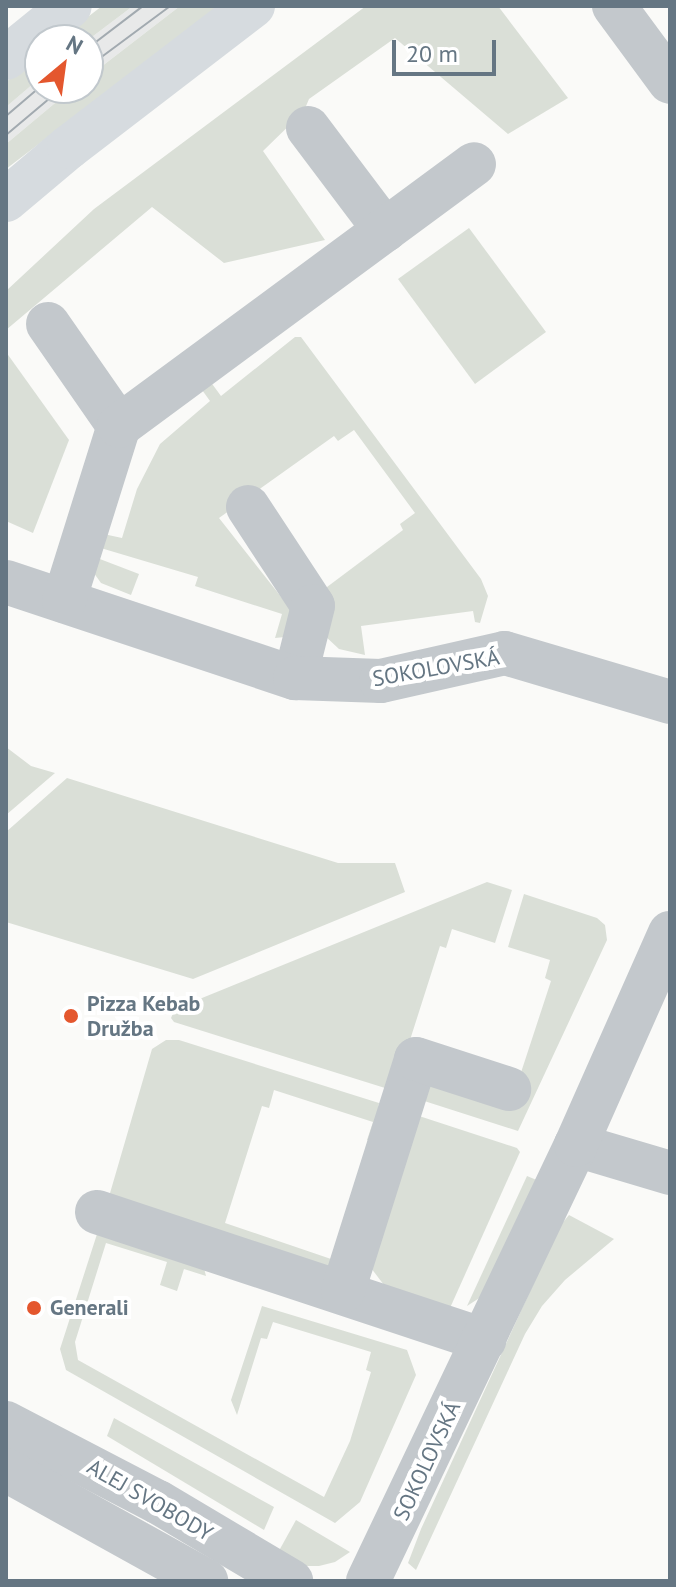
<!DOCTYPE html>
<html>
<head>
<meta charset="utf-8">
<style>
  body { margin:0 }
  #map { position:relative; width:676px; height:1587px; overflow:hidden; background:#fafaf8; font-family:"PT Sans",sans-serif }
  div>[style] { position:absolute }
  .built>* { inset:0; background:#e8e9e9 }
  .green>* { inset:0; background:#dadfd7 }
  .minor>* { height:44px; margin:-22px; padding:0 22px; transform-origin:22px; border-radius:22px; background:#c3c8cc }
  .major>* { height:44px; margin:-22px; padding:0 22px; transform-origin:22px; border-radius:22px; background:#d6dbdf }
  .tram>* { height:2px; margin:-1px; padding:0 1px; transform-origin:1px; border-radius:1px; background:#a2aab0 }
  .dots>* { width:22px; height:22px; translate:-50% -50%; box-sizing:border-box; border:4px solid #fff; border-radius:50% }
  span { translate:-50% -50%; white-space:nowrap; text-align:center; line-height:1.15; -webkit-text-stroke:8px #fff; paint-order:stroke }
  .street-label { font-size:22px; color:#657683 }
  .poi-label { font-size:22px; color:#657683; font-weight:700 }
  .left { translate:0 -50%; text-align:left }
  .frame { position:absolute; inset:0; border:8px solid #657683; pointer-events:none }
  .north { position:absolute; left:24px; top:24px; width:80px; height:80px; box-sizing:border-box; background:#fff; border:2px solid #c1c8cd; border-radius:50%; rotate:29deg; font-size:22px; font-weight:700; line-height:32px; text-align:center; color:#657683 }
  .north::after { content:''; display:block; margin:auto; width:28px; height:36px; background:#e4572e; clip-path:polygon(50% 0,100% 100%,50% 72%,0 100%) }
  .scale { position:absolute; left:392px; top:40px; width:104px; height:36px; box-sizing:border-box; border:4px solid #657683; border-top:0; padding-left:10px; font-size:24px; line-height:28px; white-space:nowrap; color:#657683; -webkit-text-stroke:6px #fff; paint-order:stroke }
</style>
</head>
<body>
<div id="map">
  <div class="built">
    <div style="clip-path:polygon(133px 6px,180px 6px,88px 77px,88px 40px)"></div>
    <div style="clip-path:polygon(40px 78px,40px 88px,73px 88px,6px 144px,6px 107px)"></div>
  </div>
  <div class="green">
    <div style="clip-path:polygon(102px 6px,133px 6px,88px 40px,58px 40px)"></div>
    <div style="clip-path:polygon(180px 6px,220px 6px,6px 169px,6px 144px,73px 88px,88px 88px,88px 77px)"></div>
    <div style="clip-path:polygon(366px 6px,498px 6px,568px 98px,508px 134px,395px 38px,309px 99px,304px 111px,263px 151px,325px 240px,224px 263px,152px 207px,6px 330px,6px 291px,94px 209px)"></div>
    <div style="clip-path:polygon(40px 54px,40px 78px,6px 107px,6px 82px)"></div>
    <div style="clip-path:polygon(469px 228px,546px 332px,475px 384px,398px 279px)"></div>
    <div style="clip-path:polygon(295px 337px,301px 337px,481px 579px,488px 596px,480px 623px,475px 622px,473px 611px,361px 626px,365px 655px,339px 649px,324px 635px,320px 603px,327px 587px,403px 530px,400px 524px,415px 513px,354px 430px,338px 441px,334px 436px,219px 518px,293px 612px,285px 637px,275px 638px,282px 614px,195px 586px,198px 577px,94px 546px,99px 533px,122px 538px,137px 489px,160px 444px,210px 401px,197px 383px,207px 377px,221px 396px)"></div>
    <div style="clip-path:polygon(6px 352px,69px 440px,33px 533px,6px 521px)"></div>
    <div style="clip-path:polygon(92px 556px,139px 574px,131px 595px,101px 583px,91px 569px)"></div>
    <div style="clip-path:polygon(6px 747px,31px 766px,55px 773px,6px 815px)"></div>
    <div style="clip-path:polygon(67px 778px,338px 863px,395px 863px,405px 892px,193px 979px,6px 922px,6px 832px)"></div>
    <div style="clip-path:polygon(487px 882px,512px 890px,495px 943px,452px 929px,446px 948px,440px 946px,395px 1087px,385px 1088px,174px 1022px,171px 1018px,175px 1009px)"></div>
    <div style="clip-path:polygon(524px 894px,597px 918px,605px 925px,607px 940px,518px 1131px,418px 1099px,428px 1084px,509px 1109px,551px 981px,545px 978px,550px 960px,508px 947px)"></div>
    <div style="clip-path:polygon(166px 1040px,179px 1040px,379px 1103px,373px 1142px,367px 1140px,373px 1122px,274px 1090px,269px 1108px,262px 1106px,225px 1223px,334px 1260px,337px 1273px,108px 1200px,152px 1049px)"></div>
    <div style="clip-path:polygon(413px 1114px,517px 1148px,520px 1152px,450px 1308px,387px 1289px,368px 1264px)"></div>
    <div style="clip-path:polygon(527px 1176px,539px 1181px,484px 1295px,467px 1306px)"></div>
    <div style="clip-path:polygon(569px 1215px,614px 1239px,565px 1280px,542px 1306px,525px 1334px,416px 1570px,408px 1563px,421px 1529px,560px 1226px)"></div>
    <div style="clip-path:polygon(98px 1231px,204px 1268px,206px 1276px,184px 1269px,177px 1291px,160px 1285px,167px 1262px,106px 1243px,75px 1342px,78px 1360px,324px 1497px,350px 1441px,371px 1372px,366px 1370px,371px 1352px,273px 1322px,267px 1339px,261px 1338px,237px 1415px,231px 1400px,262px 1306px,407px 1350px,416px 1375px,360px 1502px,335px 1523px,66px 1370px,60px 1349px)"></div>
    <div style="clip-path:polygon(114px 1418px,274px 1507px,264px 1530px,107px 1436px)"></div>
    <div style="clip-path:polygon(296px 1520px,350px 1552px,335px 1562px,319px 1566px,297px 1566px,275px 1558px)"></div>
  </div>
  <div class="minor">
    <div style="left:614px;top:6px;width:94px;rotate:53.6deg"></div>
    <div style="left:308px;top:128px;width:128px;rotate:53deg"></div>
    <div style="left:48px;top:324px;width:124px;rotate:55.2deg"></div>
    <div style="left:248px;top:507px;width:118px;rotate:56.7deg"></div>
    <div style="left:313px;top:606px;width:74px;rotate:104deg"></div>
    <div style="left:6px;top:582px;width:305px;rotate:18.4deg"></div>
    <div style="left:295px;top:678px;width:86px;rotate:2deg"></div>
    <div style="left:381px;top:681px;width:127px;rotate:-12.7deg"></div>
    <div style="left:505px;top:653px;width:172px;rotate:16.5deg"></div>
    <div style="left:64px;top:601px;width:183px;rotate:-72.6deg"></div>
    <div style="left:119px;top:426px;width:441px;rotate:-36.4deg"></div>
    <div style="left:576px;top:1145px;width:98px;rotate:16.6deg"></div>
    <div style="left:97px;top:1212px;width:408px;rotate:18.3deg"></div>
    <div style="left:343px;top:1291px;width:243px;rotate:-72.5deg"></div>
    <div style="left:416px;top:1059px;width:98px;rotate:17.9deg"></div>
    <div style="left:6px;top:1423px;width:171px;rotate:27.5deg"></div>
    <div style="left:158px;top:1502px;width:155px;rotate:30.7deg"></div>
    <div style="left:6px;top:1470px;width:229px;rotate:29deg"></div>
    <div style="left:368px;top:1581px;width:483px;rotate:-64.5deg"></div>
    <div style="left:576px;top:1145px;width:232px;rotate:-66.1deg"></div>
  </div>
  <div class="major">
    <div style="left:6px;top:58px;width:82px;rotate:-39.1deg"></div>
    <div style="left:6px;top:200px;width:82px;rotate:-40.1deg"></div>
    <div style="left:69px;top:147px;width:232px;rotate:-37.5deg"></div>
  </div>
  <div class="tram">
    <div style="left:88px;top:48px;width:69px;rotate:-37.4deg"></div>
    <div style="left:88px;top:67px;width:102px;rotate:-36.6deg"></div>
    <div style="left:6px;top:116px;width:45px;rotate:-40.5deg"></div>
    <div style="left:6px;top:135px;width:73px;rotate:-40deg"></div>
  </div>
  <div class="dots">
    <div style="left:71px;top:1016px;background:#e4572e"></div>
    <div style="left:34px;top:1308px;background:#e4572e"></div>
  </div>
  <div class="street-label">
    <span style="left:436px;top:668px;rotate:-10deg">SOKOLOVSKÁ</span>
    <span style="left:427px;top:1461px;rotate:-65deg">SOKOLOVSKÁ</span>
    <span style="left:150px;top:1500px;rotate:30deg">ALEJ SVOBODY</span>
  </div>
  <div class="poi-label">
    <span class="left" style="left:87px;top:1016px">Pizza Kebab<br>Družba</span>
    <span class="left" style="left:50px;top:1308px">Generali</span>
  </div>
  <div class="frame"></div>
  <div class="north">N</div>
  <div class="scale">20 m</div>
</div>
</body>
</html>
